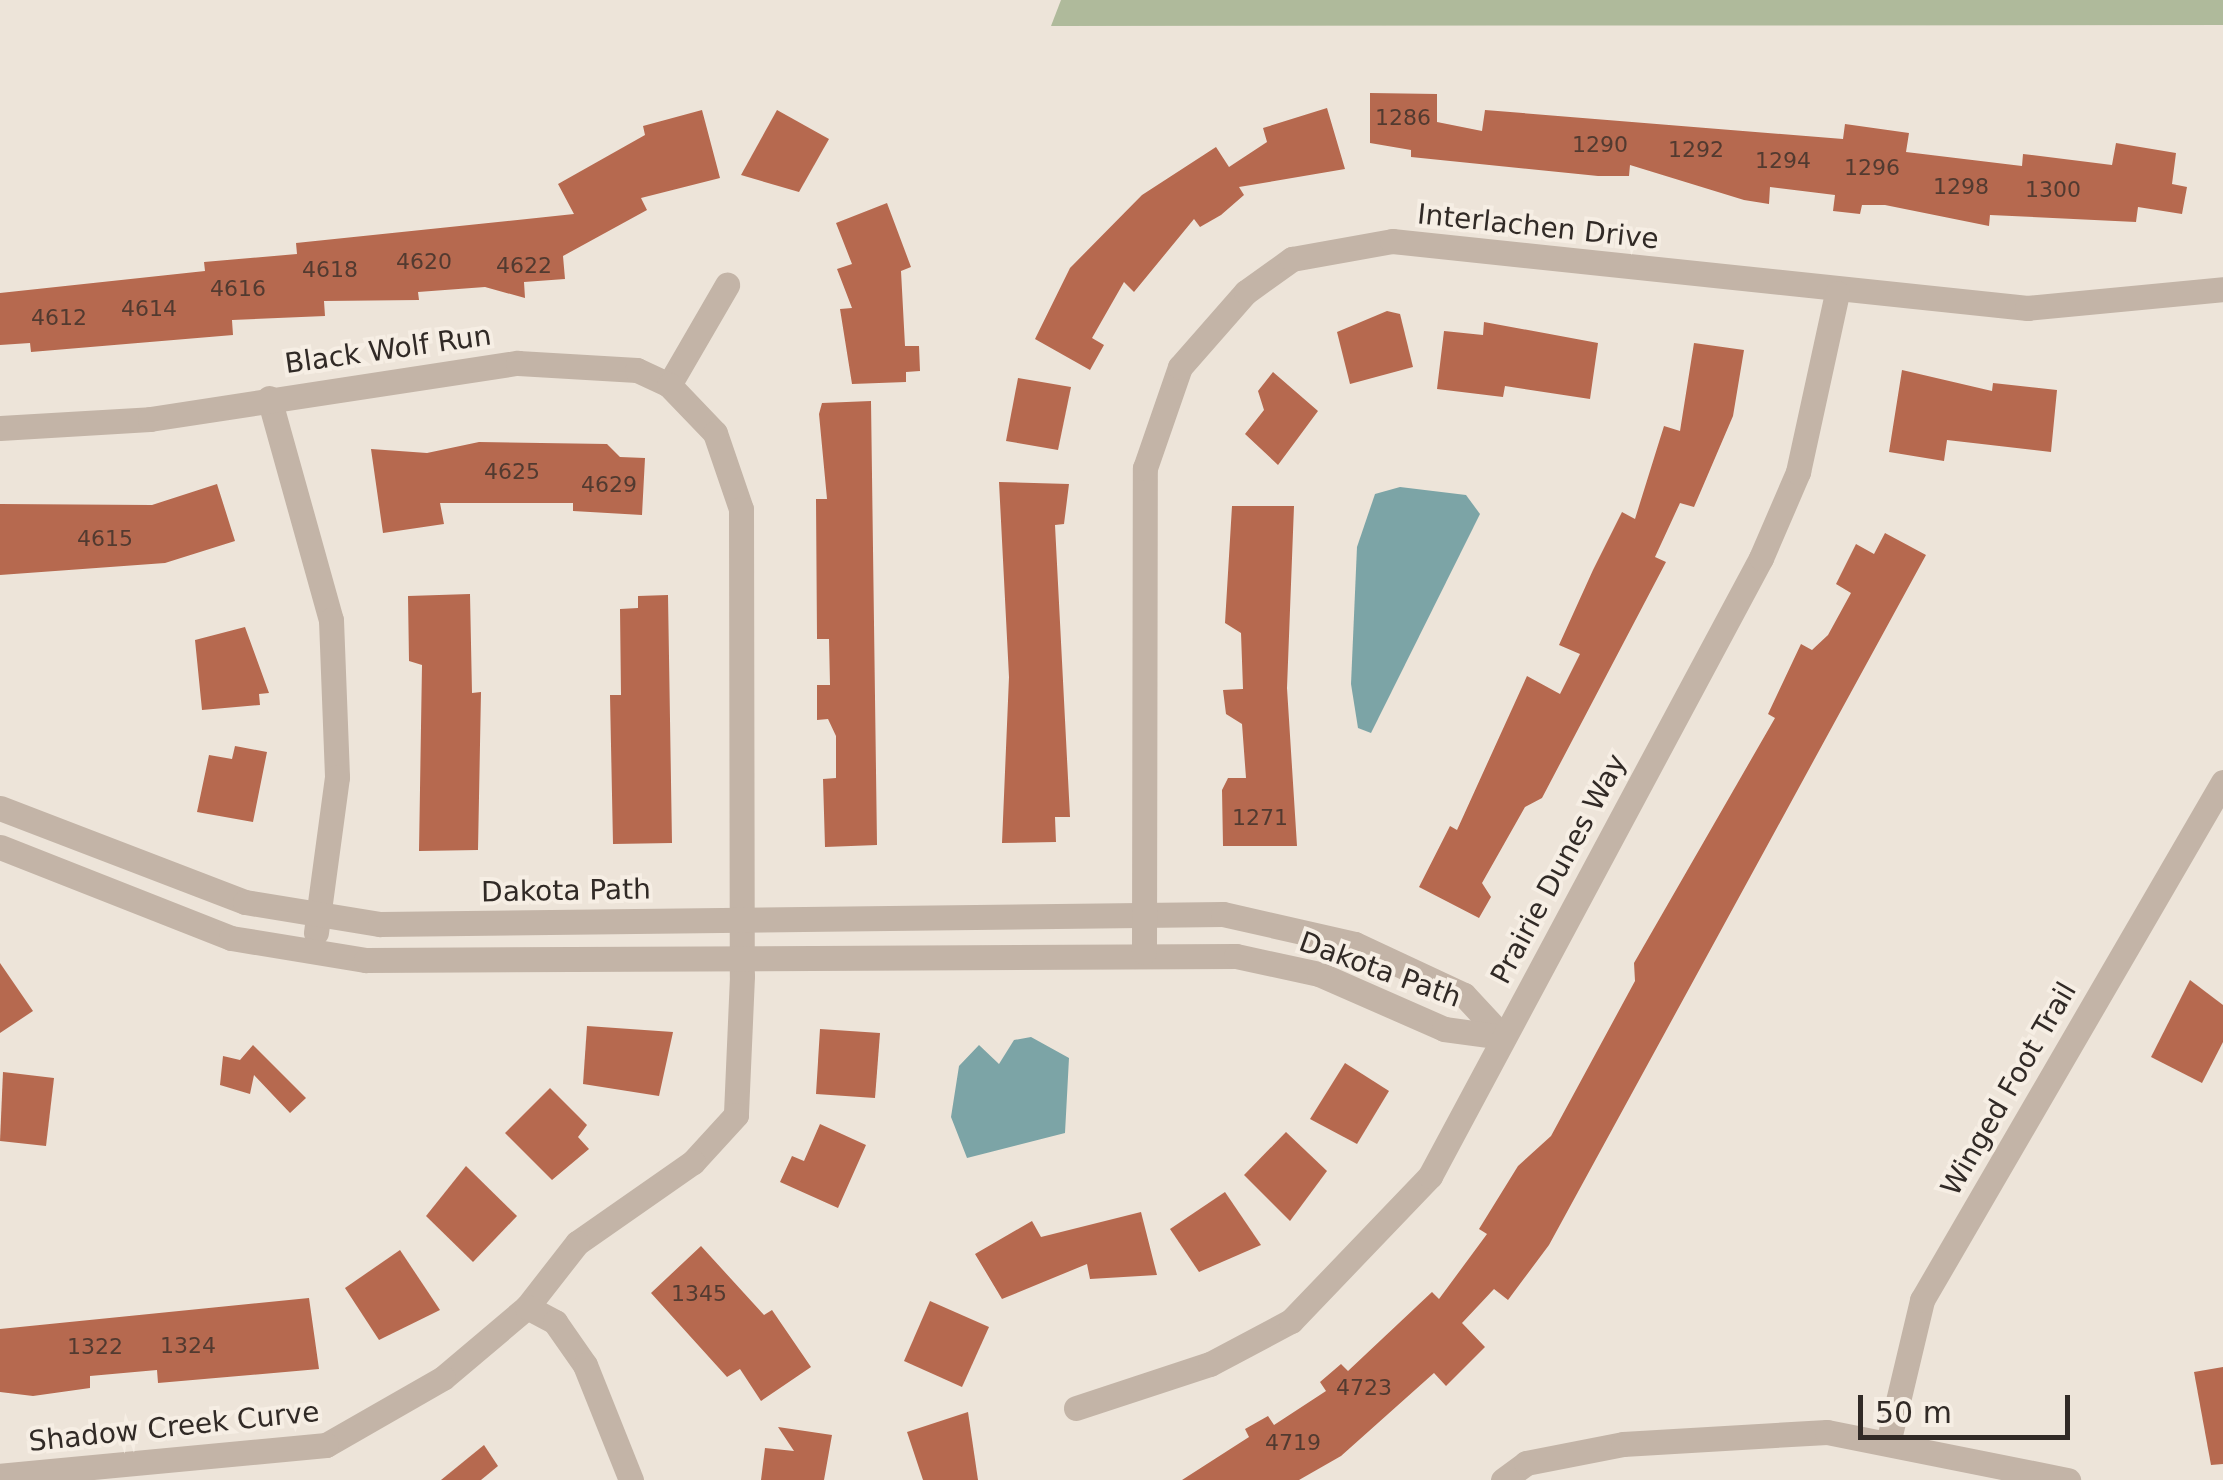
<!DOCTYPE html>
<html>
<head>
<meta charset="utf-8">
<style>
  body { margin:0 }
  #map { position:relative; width:2223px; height:1480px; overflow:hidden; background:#ede4d9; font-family:"DejaVu Sans",sans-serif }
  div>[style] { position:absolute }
  .green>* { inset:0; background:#afba9b }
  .water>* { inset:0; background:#7ca4a6 }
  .building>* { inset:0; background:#b6694f }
  .street>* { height:25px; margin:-12.5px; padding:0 12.5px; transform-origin:12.5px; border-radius:12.5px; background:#c3b4a7 }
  span { translate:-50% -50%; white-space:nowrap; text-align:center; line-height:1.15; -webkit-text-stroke:8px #f6eee4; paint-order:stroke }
  .number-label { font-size:22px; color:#523a30 }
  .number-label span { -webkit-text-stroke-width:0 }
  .street-label { font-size:28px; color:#312a26 }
  .scale { position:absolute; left:1858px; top:1395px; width:212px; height:45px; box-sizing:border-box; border:5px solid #312a26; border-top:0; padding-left:12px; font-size:30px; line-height:35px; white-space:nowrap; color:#312a26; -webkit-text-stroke:8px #f6eee4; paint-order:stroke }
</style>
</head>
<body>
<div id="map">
  <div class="green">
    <div style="clip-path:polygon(1061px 0,2223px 0,2223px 25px,1051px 26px)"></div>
  </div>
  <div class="water">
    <div style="clip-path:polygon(1400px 487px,1466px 495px,1480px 514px,1371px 733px,1358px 728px,1351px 684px,1357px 547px,1375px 494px)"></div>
    <div style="clip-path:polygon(1031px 1037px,1069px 1058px,1065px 1133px,967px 1158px,951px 1117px,959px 1066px,979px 1045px,999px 1064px,1014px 1040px)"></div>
  </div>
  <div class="building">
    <div style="clip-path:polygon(1370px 93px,1437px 94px,1437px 122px,1482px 131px,1485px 110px,1843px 139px,1845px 124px,1909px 133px,1906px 152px,2022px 166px,2023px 154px,2112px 165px,2116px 143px,2176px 153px,2172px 184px,2187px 187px,2182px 214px,2138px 207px,2136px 222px,1990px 215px,1989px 226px,1885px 205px,1862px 205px,1860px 214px,1833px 211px,1835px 195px,1770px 187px,1769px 204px,1744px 200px,1630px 165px,1629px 176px,1598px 176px,1411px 157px,1411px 150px,1370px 143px)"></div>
    <div style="clip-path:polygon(1327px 108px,1345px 169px,1239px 187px,1244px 195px,1221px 215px,1200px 227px,1194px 219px,1134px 292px,1124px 282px,1092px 338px,1104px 345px,1090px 370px,1035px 339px,1070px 268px,1142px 195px,1216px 147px,1229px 167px,1267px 142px,1263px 128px)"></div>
    <div style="clip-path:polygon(702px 110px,720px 178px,641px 198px,647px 210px,563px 256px,565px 279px,524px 282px,525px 298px,485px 287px,418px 292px,419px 300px,324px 301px,325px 316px,232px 320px,233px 335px,31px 352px,30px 343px,0 345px,0 293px,205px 271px,204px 262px,297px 254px,296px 243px,574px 214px,558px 184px,645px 135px,643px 126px)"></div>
    <div style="clip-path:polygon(777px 110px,829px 139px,799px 192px,741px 175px)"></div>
    <div style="clip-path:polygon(887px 203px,911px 267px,901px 271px,905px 346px,919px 346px,920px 371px,906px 372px,906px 382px,852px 384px,840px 309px,852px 308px,837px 269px,852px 264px,836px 223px)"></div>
    <div style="clip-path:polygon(1387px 311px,1400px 314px,1413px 367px,1350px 384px,1337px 332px)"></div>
    <div style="clip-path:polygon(1484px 322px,1598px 343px,1590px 399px,1505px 386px,1503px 397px,1437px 389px,1444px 331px,1483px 335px)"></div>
    <div style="clip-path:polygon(1694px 343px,1744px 350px,1733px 416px,1694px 507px,1680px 503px,1655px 557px,1666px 562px,1542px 798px,1525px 807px,1482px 883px,1491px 897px,1479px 918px,1419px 887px,1450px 826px,1457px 830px,1527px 676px,1560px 694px,1580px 654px,1559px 645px,1593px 570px,1622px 512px,1635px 519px,1664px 426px,1680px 431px)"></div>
    <div style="clip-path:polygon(1902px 370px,1992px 391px,1993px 383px,2057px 390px,2051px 452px,1947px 440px,1944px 461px,1889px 452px)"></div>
    <div style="clip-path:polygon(1273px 372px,1318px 411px,1278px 465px,1245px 434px,1264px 410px,1258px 391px)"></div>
    <div style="clip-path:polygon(1018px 378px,1071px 387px,1058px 450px,1006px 441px)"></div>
    <div style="clip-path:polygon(871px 401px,877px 845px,825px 847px,823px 779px,836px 778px,836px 736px,828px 719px,817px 720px,817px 685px,830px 685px,829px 639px,817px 639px,816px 499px,827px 499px,819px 414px,822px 403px)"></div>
    <div style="clip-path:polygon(479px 442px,607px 444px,620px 457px,645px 458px,642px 515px,573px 511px,573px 503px,440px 503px,444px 524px,383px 533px,371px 449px,427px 453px)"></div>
    <div style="clip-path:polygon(999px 482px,1069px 484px,1064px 524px,1055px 525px,1070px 817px,1055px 817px,1056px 842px,1002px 843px,1009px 677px)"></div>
    <div style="clip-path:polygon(217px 484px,235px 541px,165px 563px,0 575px,0 504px,152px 505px)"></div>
    <div style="clip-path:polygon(1232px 506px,1294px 506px,1287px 688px,1297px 846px,1223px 846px,1222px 790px,1228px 778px,1246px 778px,1242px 724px,1226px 714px,1223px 690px,1243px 689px,1241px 633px,1225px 623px)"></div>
    <div style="clip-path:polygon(1885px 533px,1926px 555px,1549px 1245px,1508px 1300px,1494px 1289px,1462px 1323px,1485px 1347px,1446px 1386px,1434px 1373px,1341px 1456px,1299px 1480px,1182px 1480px,1249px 1437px,1245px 1429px,1268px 1416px,1274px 1425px,1326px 1391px,1320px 1382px,1341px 1364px,1348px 1371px,1432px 1292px,1439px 1299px,1487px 1234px,1479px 1229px,1518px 1166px,1551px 1136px,1635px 981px,1634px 963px,1775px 718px,1768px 714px,1801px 644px,1812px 650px,1828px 635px,1851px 593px,1836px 584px,1856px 544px,1874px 554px)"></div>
    <div style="clip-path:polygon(470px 594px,472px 693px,481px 692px,478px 850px,419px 851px,422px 665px,409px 661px,408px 596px)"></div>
    <div style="clip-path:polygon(668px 595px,672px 843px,613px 844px,610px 695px,621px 695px,620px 609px,638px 608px,638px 596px)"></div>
    <div style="clip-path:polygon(245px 627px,269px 693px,259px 694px,260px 705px,202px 710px,195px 640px)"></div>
    <div style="clip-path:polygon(235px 746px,267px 752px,253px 822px,197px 812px,209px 755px,232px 759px)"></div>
    <div style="clip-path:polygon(0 963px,33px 1011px,0 1033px)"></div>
    <div style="clip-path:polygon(2190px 980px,2223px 1005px,2223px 1042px,2202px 1083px,2151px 1057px)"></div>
    <div style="clip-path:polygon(587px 1026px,673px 1032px,659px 1096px,583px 1084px)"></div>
    <div style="clip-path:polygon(820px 1029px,880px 1033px,875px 1098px,816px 1094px)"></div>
    <div style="clip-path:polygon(253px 1045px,306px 1098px,290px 1113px,254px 1075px,250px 1094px,220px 1085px,223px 1056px,240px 1060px)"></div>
    <div style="clip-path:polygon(1345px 1063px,1389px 1091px,1357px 1144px,1310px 1119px)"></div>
    <div style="clip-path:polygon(3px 1072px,54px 1078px,46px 1146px,0 1141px)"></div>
    <div style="clip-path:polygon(550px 1088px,587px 1125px,578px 1137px,589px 1149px,552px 1180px,505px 1133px)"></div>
    <div style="clip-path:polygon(820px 1124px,866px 1145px,838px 1208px,780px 1182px,792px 1156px,804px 1161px)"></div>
    <div style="clip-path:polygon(1286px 1132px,1327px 1171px,1290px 1221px,1244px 1175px)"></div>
    <div style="clip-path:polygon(466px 1166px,517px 1216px,473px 1262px,426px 1216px)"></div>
    <div style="clip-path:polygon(1225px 1192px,1261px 1245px,1199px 1272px,1170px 1229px)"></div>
    <div style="clip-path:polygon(1141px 1212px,1157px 1275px,1090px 1279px,1087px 1264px,1002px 1299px,975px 1254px,1032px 1221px,1041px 1237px)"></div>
    <div style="clip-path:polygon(701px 1246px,764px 1315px,772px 1310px,811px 1367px,761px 1401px,740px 1369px,727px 1377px,651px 1293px)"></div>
    <div style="clip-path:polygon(400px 1250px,440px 1310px,379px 1340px,345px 1288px)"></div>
    <div style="clip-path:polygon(309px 1298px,319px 1369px,158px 1383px,157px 1370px,90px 1376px,90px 1388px,33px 1396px,0 1392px,0 1329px)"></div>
    <div style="clip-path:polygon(930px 1301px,989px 1327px,962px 1387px,904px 1361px)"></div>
    <div style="clip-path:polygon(2223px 1367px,2223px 1464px,2211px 1465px,2194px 1372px)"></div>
    <div style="clip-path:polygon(968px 1412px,978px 1480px,923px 1480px,907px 1432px)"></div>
    <div style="clip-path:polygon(778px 1427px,832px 1435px,824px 1480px,761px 1480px,765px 1448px,794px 1451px)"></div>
    <div style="clip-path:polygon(484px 1445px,498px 1466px,481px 1480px,441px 1480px)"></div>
  </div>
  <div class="street">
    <div style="left:669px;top:385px;width:116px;rotate:-59.9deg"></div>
    <div style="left:269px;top:398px;width:230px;rotate:74.4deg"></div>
    <div style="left:331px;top:620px;width:157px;rotate:87.8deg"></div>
    <div style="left:337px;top:777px;width:157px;rotate:97.7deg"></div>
    <div style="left:0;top:428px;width:150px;rotate:-3.4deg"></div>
    <div style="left:150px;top:419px;width:372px;rotate:-8.7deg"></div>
    <div style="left:518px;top:363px;width:119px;rotate:3.4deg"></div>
    <div style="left:637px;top:370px;width:35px;rotate:25deg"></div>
    <div style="left:669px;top:385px;width:66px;rotate:46.2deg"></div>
    <div style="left:715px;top:433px;width:80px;rotate:71.1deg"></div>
    <div style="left:741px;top:509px;width:467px;rotate:89.9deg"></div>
    <div style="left:742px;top:976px;width:139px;rotate:92.5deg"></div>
    <div style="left:736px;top:1115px;width:64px;rotate:132.5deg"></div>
    <div style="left:693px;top:1162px;width:141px;rotate:145.1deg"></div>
    <div style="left:577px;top:1243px;width:81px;rotate:128deg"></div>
    <div style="left:527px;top:1307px;width:110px;rotate:139.8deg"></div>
    <div style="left:443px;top:1378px;width:135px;rotate:150.2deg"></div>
    <div style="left:326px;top:1445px;width:327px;rotate:174.6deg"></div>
    <div style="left:0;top:808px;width:262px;rotate:21deg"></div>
    <div style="left:245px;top:902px;width:137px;rotate:9.3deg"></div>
    <div style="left:380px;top:924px;width:843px;rotate:-0.68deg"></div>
    <div style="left:1223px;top:914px;width:135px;rotate:12.8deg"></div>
    <div style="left:1355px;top:944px;width:120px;rotate:25.1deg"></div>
    <div style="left:1464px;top:995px;width:57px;rotate:47.1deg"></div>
    <div style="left:0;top:847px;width:248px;rotate:21.5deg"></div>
    <div style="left:231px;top:938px;width:137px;rotate:9.3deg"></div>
    <div style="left:366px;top:960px;width:870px;rotate:-0.26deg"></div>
    <div style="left:1236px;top:956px;width:85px;rotate:12.2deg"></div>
    <div style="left:1319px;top:974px;width:137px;rotate:23.7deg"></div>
    <div style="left:1444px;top:1029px;width:60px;rotate:7.7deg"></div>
    <div style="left:1144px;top:952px;width:484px;rotate:-89.9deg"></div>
    <div style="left:1145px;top:468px;width:107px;rotate:-70.9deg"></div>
    <div style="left:1180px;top:367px;width:100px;rotate:-48.7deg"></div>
    <div style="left:1246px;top:292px;width:57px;rotate:-35.7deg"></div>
    <div style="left:1292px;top:259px;width:102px;rotate:-10.2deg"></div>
    <div style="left:1392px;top:241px;width:639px;rotate:6.02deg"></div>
    <div style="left:2027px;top:308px;width:197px;rotate:-5.5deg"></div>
    <div style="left:527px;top:1307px;width:32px;rotate:28deg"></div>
    <div style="left:555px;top:1322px;width:52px;rotate:55.1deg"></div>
    <div style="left:585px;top:1365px;width:124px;rotate:68.2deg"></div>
    <div style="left:1076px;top:1408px;width:141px;rotate:-18.2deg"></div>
    <div style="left:1210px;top:1364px;width:92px;rotate:-28deg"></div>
    <div style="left:1291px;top:1321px;width:201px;rotate:-46.2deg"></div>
    <div style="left:1430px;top:1176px;width:701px;rotate:-61.83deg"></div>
    <div style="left:1761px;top:558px;width:94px;rotate:-66.7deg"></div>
    <div style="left:1798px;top:472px;width:183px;rotate:-77.7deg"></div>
    <div style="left:1888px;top:1443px;width:147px;rotate:-76.6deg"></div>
    <div style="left:1922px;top:1300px;width:599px;rotate:-59.84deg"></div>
    <div style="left:1503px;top:1480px;width:29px;rotate:-36deg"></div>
    <div style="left:1526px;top:1463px;width:99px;rotate:-11.1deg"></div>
    <div style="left:1623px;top:1444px;width:204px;rotate:-3.4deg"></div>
    <div style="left:1827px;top:1432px;width:246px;rotate:11.3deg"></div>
  </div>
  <div class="number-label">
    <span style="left:1403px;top:118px">1286</span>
    <span style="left:1600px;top:145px">1290</span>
    <span style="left:1696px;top:150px">1292</span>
    <span style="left:1783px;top:161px">1294</span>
    <span style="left:1872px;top:168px">1296</span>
    <span style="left:1961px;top:187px">1298</span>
    <span style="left:2053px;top:190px">1300</span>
    <span style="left:424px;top:262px">4620</span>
    <span style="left:524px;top:266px">4622</span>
    <span style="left:330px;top:270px">4618</span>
    <span style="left:238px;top:289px">4616</span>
    <span style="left:149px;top:309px">4614</span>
    <span style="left:59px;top:318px">4612</span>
    <span style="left:512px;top:472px">4625</span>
    <span style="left:609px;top:485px">4629</span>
    <span style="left:105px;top:539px">4615</span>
    <span style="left:1260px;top:818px">1271</span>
    <span style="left:699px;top:1294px">1345</span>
    <span style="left:188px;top:1346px">1324</span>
    <span style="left:95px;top:1347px">1322</span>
    <span style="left:1364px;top:1388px">4723</span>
    <span style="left:1293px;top:1443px">4719</span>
  </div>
  <div class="street-label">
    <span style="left:1538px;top:227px;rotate:6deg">Interlachen Drive</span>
    <span style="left:388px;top:350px;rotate:-8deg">Black Wolf Run</span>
    <span style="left:1559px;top:869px;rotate:-62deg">Prairie Dunes Way</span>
    <span style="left:566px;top:891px;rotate:-1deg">Dakota Path</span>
    <span style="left:1380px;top:970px;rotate:20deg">Dakota Path</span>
    <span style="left:2009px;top:1089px;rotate:-60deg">Winged Foot Trail</span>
    <span style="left:174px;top:1427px;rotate:-6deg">Shadow Creek Curve</span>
  </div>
  <div class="scale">50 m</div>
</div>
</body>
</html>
